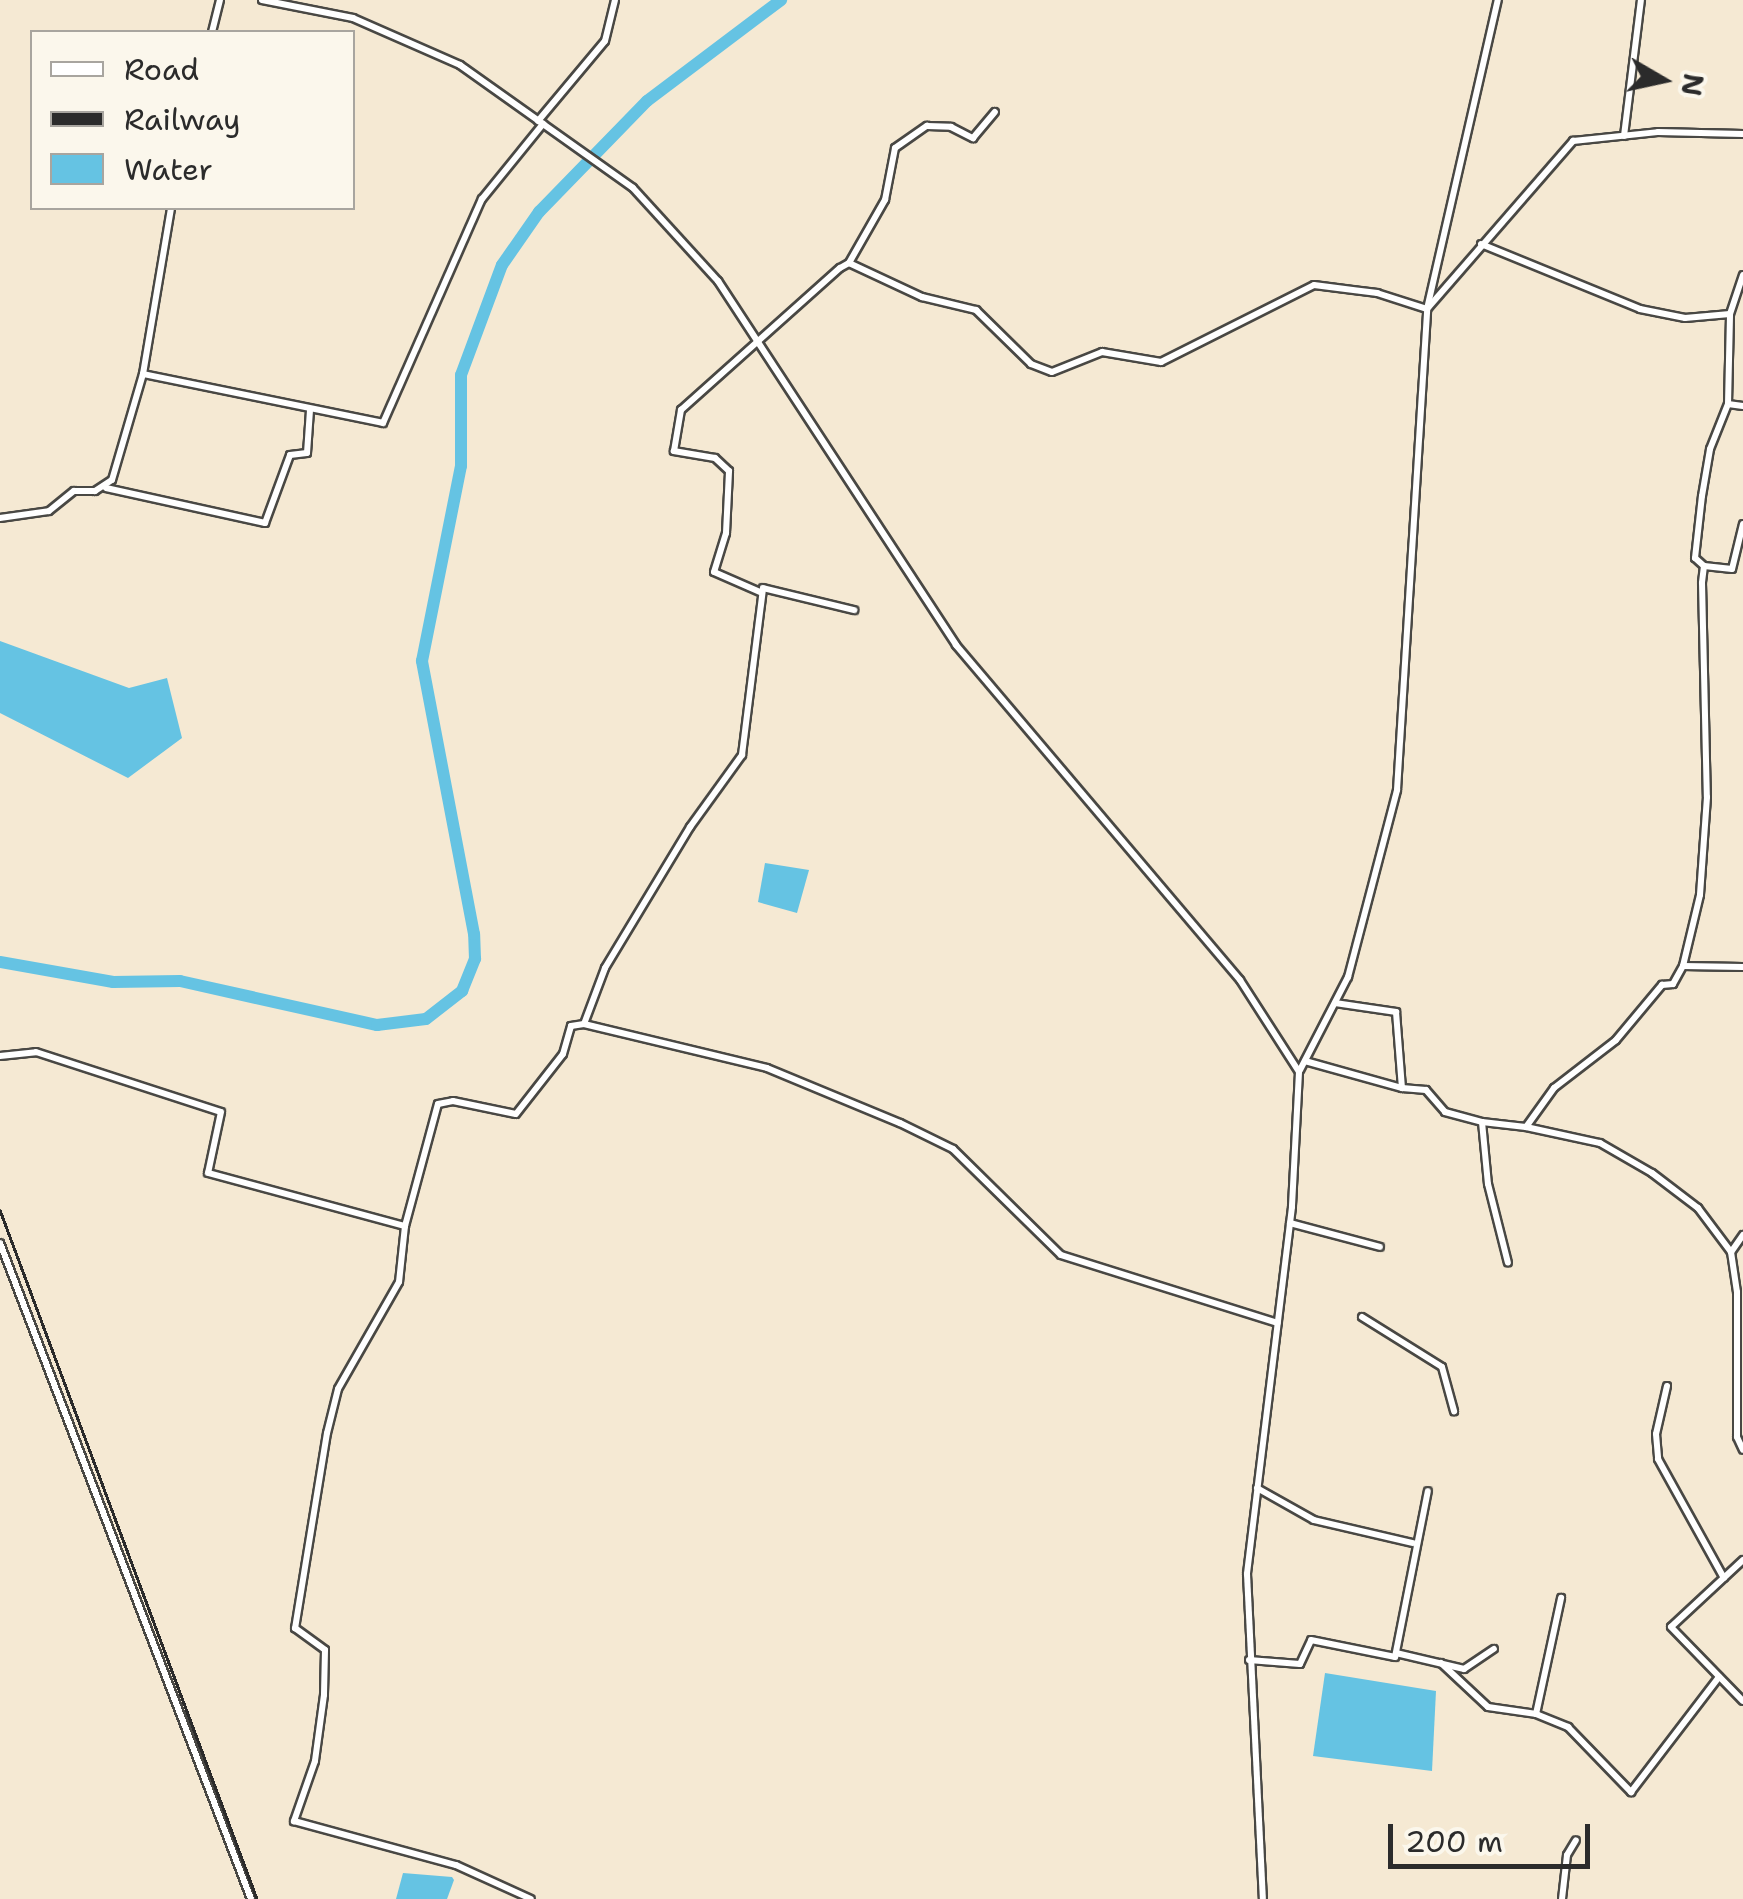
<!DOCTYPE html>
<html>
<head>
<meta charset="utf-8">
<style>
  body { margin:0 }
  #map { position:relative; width:1743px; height:1899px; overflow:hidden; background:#f5e9d3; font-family:"Shantell Sans",sans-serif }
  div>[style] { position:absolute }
  .water>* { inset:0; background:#65c3e3 }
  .river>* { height:12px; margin:-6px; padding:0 6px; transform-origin:6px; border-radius:6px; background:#65c3e3 }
  .roads { filter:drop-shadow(2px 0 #494844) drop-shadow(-2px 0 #494844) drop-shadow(0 2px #494844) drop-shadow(0 -2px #494844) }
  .street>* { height:6px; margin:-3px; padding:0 3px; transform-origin:3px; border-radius:3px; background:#fff }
  .rail>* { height:2.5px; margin:-1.25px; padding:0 1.25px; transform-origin:1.25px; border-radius:1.25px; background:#2b2b2b }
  span { translate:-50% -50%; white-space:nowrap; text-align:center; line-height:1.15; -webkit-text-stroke:8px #fbf7ec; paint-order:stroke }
  .legend { position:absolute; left:30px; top:30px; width:325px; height:180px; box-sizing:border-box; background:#fbf7ec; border:2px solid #a8a59f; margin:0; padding:12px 18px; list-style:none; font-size:30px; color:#2b2b2b }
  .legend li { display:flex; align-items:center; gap:20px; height:50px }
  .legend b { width:50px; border:2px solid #a8a59f }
  .north { position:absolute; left:1613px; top:30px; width:100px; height:100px; -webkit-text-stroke:8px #fbf7ec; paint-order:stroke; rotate:99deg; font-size:28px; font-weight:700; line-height:40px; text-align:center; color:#2b2b2b }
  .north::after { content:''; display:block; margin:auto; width:35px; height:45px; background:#2b2b2b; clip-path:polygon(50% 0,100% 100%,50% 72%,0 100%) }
  .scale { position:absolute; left:1388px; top:1824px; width:202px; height:45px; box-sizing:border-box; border:5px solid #2b2b2b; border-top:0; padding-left:12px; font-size:30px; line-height:35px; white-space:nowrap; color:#2b2b2b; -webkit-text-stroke:8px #fbf7ec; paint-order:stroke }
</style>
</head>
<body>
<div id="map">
  <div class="water">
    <div style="clip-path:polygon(0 641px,129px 688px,167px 678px,182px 738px,128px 778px,0 713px)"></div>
    <div style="clip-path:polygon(765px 863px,809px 870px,797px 913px,758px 902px)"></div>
    <div style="clip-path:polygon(1325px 1673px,1436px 1691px,1432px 1771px,1313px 1756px)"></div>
    <div style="clip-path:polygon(403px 1873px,452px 1877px,454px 1880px,447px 1899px,396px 1899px)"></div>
  </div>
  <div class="river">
    <div style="left:0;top:962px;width:115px;rotate:10deg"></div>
    <div style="left:113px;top:982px;width:67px;rotate:-0.9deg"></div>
    <div style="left:180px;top:981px;width:202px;rotate:12.6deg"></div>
    <div style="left:377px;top:1025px;width:49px;rotate:-7deg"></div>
    <div style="left:426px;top:1019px;width:46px;rotate:-37.9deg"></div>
    <div style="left:462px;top:991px;width:35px;rotate:-68deg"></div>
    <div style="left:475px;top:959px;width:25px;rotate:-92deg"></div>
    <div style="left:474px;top:934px;width:278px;rotate:-100.8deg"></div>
    <div style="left:422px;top:661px;width:199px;rotate:-78.7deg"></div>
    <div style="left:461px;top:466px;width:91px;rotate:-90deg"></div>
    <div style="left:461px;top:375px;width:117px;rotate:-69.6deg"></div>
    <div style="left:502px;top:265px;width:65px;rotate:-55.1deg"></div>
    <div style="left:539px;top:212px;width:155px;rotate:-45.8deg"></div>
    <div style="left:647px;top:101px;width:168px;rotate:-37deg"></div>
  </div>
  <div class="roads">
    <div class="street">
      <div style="left:262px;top:0;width:93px;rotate:11.2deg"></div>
      <div style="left:353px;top:18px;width:117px;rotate:23.7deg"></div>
      <div style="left:460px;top:65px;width:212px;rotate:35.4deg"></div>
      <div style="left:633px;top:188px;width:126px;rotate:47.6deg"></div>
      <div style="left:718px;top:281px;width:435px;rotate:56.8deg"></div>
      <div style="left:956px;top:645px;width:439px;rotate:49.7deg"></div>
      <div style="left:1240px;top:980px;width:109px;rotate:57.3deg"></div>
      <div style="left:1299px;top:1072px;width:135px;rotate:93deg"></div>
      <div style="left:1292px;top:1207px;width:370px;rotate:97deg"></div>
      <div style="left:1247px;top:1574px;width:325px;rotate:87.2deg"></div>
      <div style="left:212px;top:32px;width:33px;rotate:-76deg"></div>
      <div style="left:538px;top:121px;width:104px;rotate:-50.1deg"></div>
      <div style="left:605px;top:41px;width:42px;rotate:-76.3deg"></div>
      <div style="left:1624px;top:136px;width:137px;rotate:-82.9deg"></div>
      <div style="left:1481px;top:244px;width:172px;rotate:22.2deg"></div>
      <div style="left:1640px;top:309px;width:46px;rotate:11.3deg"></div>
      <div style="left:1685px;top:318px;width:45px;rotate:-5.1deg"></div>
      <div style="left:849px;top:263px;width:73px;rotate:-60.3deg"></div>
      <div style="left:885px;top:200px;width:53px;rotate:-79.1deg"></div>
      <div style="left:895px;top:148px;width:39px;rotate:-35deg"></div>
      <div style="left:927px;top:126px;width:24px;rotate:2deg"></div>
      <div style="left:951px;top:127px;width:25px;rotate:27deg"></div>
      <div style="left:973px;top:138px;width:34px;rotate:-50deg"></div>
      <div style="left:143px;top:374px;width:245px;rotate:11.5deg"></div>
      <div style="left:383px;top:423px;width:245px;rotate:-66.2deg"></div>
      <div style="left:482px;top:199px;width:97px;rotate:-50.9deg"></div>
      <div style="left:1728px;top:404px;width:15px;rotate:8deg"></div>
      <div style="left:106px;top:488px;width:163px;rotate:12.4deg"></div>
      <div style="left:265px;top:523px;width:72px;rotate:-69.8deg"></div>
      <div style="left:290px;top:455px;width:17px;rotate:-7deg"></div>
      <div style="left:307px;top:453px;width:43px;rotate:-86deg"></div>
      <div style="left:0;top:518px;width:49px;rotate:-8.1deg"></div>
      <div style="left:49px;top:511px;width:32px;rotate:-39deg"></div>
      <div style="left:74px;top:491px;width:21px"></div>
      <div style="left:95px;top:491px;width:20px;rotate:-33deg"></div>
      <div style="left:112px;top:480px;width:110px;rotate:-73.7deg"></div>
      <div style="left:143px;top:374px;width:168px;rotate:-80.4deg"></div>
      <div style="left:1743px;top:524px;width:46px;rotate:103.7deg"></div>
      <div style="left:1732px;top:569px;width:28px;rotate:-174deg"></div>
      <div style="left:1704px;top:566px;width:17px;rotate:97deg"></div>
      <div style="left:1702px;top:583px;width:214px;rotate:88.7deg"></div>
      <div style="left:1707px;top:797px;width:98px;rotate:94.1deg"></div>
      <div style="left:1700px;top:895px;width:73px;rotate:103.5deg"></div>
      <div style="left:1683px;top:966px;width:60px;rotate:1deg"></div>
      <div style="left:1704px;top:566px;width:12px;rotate:-138deg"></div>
      <div style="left:1695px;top:558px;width:62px;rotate:-83.6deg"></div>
      <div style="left:1702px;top:496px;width:48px;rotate:-80.3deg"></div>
      <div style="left:1710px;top:449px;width:48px;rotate:-68.2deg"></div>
      <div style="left:1728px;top:404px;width:90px;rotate:-88.7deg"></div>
      <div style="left:1730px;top:314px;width:41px;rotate:-71.6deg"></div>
      <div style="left:760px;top:592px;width:50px;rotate:-156.5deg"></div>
      <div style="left:714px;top:572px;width:41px;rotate:-72.9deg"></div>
      <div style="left:726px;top:533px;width:62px;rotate:-87.2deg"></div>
      <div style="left:729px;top:471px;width:19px;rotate:-137deg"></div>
      <div style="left:715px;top:458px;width:42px;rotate:-170.3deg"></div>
      <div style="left:674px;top:451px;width:42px;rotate:-80.3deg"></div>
      <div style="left:681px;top:410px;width:213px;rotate:-41.8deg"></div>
      <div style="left:840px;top:268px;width:10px;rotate:-29deg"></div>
      <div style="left:849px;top:263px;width:81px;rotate:25deg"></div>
      <div style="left:922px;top:297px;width:56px;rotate:13.5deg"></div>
      <div style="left:976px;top:310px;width:77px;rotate:44.5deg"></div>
      <div style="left:1031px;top:364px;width:22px;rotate:21deg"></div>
      <div style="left:1052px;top:372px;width:54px;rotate:-21.8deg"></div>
      <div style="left:1102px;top:352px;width:60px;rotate:9.6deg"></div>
      <div style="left:1161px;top:362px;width:171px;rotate:-26.7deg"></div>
      <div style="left:1314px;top:285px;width:64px;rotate:7.2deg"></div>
      <div style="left:1377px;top:293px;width:52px;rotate:17.7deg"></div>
      <div style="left:1427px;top:309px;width:317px;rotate:-77.1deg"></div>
      <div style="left:1335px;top:1003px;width:62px;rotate:8.4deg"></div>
      <div style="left:1396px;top:1012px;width:76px;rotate:85.5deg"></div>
      <div style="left:1402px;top:1088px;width:24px;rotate:5deg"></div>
      <div style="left:1426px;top:1090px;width:29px;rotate:49deg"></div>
      <div style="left:1445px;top:1112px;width:38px;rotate:15deg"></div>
      <div style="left:1482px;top:1122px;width:62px;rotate:84.5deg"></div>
      <div style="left:1488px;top:1184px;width:81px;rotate:75.8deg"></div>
      <div style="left:584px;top:1024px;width:60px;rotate:-69.4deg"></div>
      <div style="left:605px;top:968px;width:165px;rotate:-58.9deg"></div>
      <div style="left:690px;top:827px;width:89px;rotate:-54.2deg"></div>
      <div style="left:742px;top:755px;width:168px;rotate:-82.8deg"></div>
      <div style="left:763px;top:588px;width:94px;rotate:13.6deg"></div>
      <div style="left:0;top:1056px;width:36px;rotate:-6deg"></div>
      <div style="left:36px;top:1052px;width:194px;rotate:18deg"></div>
      <div style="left:221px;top:1112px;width:62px;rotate:102deg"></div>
      <div style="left:208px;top:1173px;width:204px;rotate:15.1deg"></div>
      <div style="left:405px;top:1226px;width:56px;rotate:96.1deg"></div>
      <div style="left:399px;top:1282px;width:123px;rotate:119.7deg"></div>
      <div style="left:338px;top:1389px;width:45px;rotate:104deg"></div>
      <div style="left:327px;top:1433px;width:198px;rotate:99.3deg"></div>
      <div style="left:295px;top:1628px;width:37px;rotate:36deg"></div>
      <div style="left:325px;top:1650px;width:45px;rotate:91.3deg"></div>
      <div style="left:324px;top:1695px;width:67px;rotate:97.8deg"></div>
      <div style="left:315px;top:1761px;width:64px;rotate:109.3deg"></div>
      <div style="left:294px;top:1821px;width:168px;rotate:15.2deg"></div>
      <div style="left:456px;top:1865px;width:82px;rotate:24.4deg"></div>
      <div style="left:1305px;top:1061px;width:101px;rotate:15.6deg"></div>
      <div style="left:1300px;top:1070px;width:105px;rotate:-62.7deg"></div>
      <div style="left:1348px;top:977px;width:193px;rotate:-75.3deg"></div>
      <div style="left:1397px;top:790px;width:482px;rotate:-86.4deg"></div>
      <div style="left:1427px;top:309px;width:223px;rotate:-49deg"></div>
      <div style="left:1573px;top:141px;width:85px;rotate:-6deg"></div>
      <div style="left:1658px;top:132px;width:85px;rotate:1.3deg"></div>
      <div style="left:1482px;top:1122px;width:44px;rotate:6.5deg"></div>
      <div style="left:1526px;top:1127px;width:48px;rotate:-54.3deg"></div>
      <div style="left:1554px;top:1088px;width:78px;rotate:-37.7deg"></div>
      <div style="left:1616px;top:1040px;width:72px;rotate:-50.1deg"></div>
      <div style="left:1662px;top:985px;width:11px;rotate:-5deg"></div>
      <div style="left:1673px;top:984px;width:21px;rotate:-61deg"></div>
      <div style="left:1526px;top:1127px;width:76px;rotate:12.2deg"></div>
      <div style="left:1600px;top:1143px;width:60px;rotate:30deg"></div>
      <div style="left:1652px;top:1173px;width:58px;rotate:37.3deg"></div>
      <div style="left:1698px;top:1208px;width:55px;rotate:53.1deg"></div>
      <div style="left:1290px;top:1223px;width:93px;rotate:14.9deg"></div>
      <div style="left:405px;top:1226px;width:126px;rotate:-74.9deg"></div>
      <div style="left:438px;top:1104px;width:15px;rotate:-11deg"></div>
      <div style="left:453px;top:1101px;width:64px;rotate:11.7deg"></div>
      <div style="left:516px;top:1114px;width:76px;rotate:-51.9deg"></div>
      <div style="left:563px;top:1054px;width:29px;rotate:-74deg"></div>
      <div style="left:571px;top:1026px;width:13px;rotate:-9deg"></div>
      <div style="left:584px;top:1024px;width:188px;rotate:13.5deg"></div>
      <div style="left:767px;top:1068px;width:144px;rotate:22.5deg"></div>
      <div style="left:900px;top:1123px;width:59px;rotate:26.1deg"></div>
      <div style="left:953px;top:1149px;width:151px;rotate:44.5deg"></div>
      <div style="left:1061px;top:1255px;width:227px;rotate:17.4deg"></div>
      <div style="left:1743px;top:1235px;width:21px;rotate:125deg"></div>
      <div style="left:1731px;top:1252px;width:40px;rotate:81.5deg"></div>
      <div style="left:1737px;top:1292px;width:145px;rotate:90deg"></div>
      <div style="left:1737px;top:1437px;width:14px;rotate:65deg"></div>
      <div style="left:0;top:1243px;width:702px;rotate:69.06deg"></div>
      <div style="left:1362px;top:1317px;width:94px;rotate:32deg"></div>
      <div style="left:1442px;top:1367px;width:46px;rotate:74.7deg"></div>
      <div style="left:1667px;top:1386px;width:49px;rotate:102.9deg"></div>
      <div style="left:1656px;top:1434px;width:25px;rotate:85deg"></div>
      <div style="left:1658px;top:1459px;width:136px;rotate:61deg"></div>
      <div style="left:1257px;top:1488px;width:65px;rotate:29.3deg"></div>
      <div style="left:1314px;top:1520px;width:102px;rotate:13.1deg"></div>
      <div style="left:1743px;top:1560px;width:98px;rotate:137.1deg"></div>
      <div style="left:1671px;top:1627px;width:103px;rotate:45.8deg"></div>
      <div style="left:1396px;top:1653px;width:70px;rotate:13.2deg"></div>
      <div style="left:1464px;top:1669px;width:36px;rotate:-34deg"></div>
      <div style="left:1249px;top:1660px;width:51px;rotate:4.5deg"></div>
      <div style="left:1300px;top:1664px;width:26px;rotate:-65deg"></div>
      <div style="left:1311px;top:1640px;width:86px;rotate:11.4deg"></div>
      <div style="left:1395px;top:1657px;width:169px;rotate:-78.8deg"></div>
      <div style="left:1441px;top:1663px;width:64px;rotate:43.1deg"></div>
      <div style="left:1488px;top:1707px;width:49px;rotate:8.3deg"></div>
      <div style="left:1536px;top:1714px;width:35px;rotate:22deg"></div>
      <div style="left:1568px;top:1727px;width:91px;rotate:45.9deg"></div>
      <div style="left:1631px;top:1792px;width:145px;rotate:-52.6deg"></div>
      <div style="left:1536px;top:1714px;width:119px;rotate:-77.8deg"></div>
      <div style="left:1562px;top:1899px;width:44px;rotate:-83.5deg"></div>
      <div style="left:1567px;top:1855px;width:17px;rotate:-59deg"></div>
    </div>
  </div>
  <div class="rail">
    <div style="left:0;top:1210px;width:735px;rotate:69.54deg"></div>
  </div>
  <ul class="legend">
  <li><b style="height:12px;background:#fff"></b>Road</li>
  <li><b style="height:12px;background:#2b2b2b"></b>Railway</li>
  <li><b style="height:28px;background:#65c3e3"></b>Water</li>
  </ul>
  <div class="north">N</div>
  <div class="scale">200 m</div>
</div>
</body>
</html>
